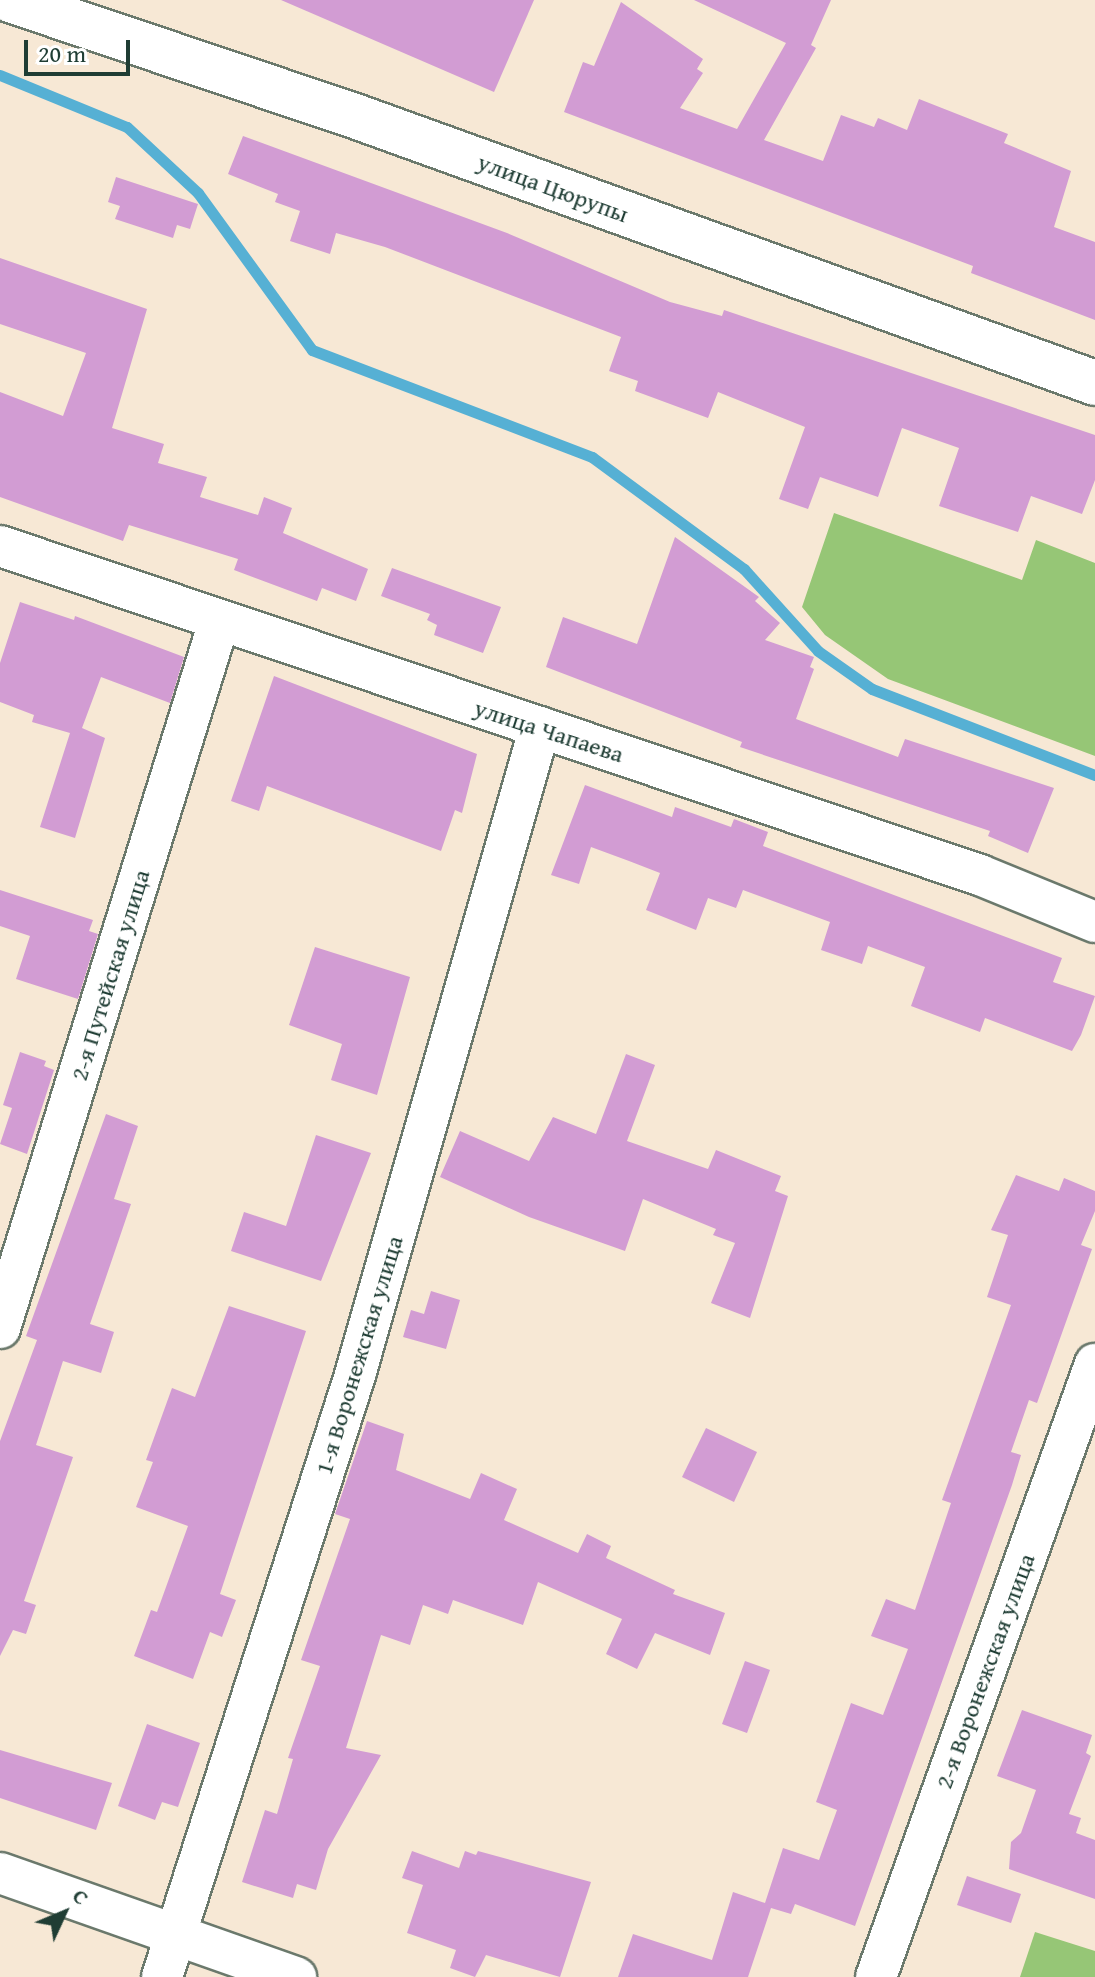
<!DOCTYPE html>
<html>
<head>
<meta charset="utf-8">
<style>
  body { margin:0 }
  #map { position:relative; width:1095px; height:1977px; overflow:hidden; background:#f7e8d5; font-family:"Gentium Book Plus",serif }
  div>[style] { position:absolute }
  .green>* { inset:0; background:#96c676 }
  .stream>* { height:11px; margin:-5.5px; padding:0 5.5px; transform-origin:5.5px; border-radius:5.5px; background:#56b0d4 }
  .building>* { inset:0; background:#d29cd3 }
  .roads { filter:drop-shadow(2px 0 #6b796c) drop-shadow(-2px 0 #6b796c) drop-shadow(0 2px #6b796c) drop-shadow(0 -2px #6b796c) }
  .minor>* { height:40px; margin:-20px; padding:0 20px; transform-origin:20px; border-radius:20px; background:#fff }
  .tertiary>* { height:44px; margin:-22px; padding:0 22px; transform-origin:22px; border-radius:22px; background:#fff }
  span { translate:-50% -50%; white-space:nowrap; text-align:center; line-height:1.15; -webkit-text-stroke:6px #fff; paint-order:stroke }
  .street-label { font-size:24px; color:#1f3d34 }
  .north { position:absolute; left:24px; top:1873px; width:80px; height:80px; -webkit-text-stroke:6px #fff; paint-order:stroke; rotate:46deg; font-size:22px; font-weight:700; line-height:32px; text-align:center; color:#1f3d34 }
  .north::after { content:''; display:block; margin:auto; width:28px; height:36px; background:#1f3d34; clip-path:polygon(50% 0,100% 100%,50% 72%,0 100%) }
  .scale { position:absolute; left:24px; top:40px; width:106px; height:36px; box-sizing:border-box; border:4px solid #1f3d34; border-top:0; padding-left:10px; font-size:24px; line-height:28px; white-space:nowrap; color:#1f3d34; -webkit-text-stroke:6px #fff; paint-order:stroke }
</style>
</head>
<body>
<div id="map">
  <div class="green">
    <div style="clip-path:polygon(834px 513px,1022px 580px,1036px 540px,1095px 563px,1095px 756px,888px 679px,825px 635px,802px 607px)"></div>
    <div style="clip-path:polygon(1035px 1932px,1095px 1951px,1095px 1977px,1020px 1977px)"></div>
  </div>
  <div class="stream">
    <div style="left:0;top:75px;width:137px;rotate:22.3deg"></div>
    <div style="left:127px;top:127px;width:97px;rotate:42.9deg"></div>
    <div style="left:198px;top:193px;width:194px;rotate:54deg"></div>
    <div style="left:312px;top:350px;width:300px;rotate:20.9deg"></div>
    <div style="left:592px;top:457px;width:189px;rotate:36.4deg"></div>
    <div style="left:744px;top:569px;width:110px;rotate:47.9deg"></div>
    <div style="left:818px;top:651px;width:66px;rotate:35.1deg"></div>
    <div style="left:872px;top:689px;width:239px;rotate:21.1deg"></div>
  </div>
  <div class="building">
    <div style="clip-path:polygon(281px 0,534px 0,494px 92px)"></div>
    <div style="clip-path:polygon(694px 0,831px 0,811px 45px,816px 48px,764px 140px,823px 161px,841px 115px,874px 127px,878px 118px,907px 130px,919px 99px,1008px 134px,1004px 143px,1071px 171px,1054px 227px,1095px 242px,1095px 320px,971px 273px,973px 266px,564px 112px,583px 62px,594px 66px,621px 2px,703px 59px,697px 69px,703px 73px,680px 108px,737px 129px,786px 43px)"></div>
    <div style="clip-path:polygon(243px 136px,507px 233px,670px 302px,722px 316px,724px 310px,1095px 435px,1095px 480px,1082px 514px,1031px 496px,1018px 532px,939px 506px,959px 448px,902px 428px,878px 497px,820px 477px,808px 509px,779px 499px,805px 427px,718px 392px,708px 418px,635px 391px,638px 381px,609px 371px,621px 337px,385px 247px,336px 233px,330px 254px,290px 241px,300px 211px,275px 202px,278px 194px,228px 174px)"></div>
    <div style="clip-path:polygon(116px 177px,198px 204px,190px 229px,177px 225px,173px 238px,115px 219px,120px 206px,108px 202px)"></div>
    <div style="clip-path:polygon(0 258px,147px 309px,112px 428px,164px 444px,158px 463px,207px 477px,200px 497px,258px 515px,264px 497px,292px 508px,283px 533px,368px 569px,356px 601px,322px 588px,317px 601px,234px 570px,238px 559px,129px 525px,123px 541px,0 497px,0 392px,63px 416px,86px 353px,0 324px)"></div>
    <div style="clip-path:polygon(675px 537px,759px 597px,755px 601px,780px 623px,765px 640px,814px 657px,810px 667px,814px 669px,796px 719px,898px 757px,905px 739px,1054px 788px,1028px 853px,988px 836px,990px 831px,740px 747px,742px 742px,546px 667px,563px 617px,637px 644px)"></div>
    <div style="clip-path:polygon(392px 568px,501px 607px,483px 653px,434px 635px,437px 625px,427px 620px,430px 614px,381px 596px)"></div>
    <div style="clip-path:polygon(20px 602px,74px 620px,75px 616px,184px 657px,170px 703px,101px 677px,82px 728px,105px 738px,75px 838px,40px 827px,70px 733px,32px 722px,34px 715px,0 702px,0 663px)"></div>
    <div style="clip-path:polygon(274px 676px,477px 754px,462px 813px,455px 810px,441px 851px,267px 786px,259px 811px,231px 801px)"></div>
    <div style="clip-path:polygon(585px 785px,672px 817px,675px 807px,731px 827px,734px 819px,768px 832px,763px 846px,1062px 958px,1053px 982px,1095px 996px,1081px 1035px,1072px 1051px,985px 1018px,980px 1032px,911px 1006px,925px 967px,868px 946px,862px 964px,821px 950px,830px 922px,743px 890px,736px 908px,708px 898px,696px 930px,646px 910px,660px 873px,629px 861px,591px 847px,579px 884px,551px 875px)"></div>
    <div style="clip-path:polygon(0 890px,93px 920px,89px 931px,98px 934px,78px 999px,16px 979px,30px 936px,0 926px)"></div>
    <div style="clip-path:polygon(315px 947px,410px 977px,377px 1095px,331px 1080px,342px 1044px,289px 1025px)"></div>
    <div style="clip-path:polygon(20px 1052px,46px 1061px,44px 1066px,54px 1070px,27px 1154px,0 1144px,12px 1108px,3px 1105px)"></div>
    <div style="clip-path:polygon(626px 1054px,655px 1065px,627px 1141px,708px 1169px,716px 1150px,781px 1176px,775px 1191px,788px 1196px,750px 1318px,711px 1303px,735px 1243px,713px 1235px,716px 1229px,643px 1199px,625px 1251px,529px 1217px,440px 1177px,460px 1131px,529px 1161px,553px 1117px,596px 1134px)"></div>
    <div style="clip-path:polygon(106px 1114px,138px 1126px,114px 1199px,131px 1204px,90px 1324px,114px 1332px,101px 1373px,63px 1361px,36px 1445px,73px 1457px,24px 1601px,36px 1605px,26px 1634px,13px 1630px,0 1656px,0 1441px,37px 1340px,26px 1336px)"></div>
    <div style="clip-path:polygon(316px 1135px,371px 1153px,321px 1281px,231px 1251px,244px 1212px,286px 1226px)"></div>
    <div style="clip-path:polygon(1016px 1175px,1059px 1191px,1064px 1178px,1095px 1191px,1095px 1211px,1081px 1245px,1092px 1249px,1037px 1403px,1029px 1400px,1011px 1452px,1021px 1455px,1012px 1485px,855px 1926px,795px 1904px,791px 1914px,771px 1908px,748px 1977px,618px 1977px,633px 1934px,712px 1960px,733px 1892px,765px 1903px,783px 1848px,819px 1860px,837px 1810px,816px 1802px,851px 1703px,883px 1715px,908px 1649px,871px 1636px,886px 1599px,915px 1610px,951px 1503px,942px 1500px,1011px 1305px,987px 1297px,1008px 1235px,991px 1230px)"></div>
    <div style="clip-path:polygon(431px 1291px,460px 1300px,446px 1349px,403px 1337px,411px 1310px,424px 1314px)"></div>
    <div style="clip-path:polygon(229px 1306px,306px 1331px,220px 1594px,236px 1600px,222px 1637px,210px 1632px,193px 1679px,134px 1656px,151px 1610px,157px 1612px,188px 1526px,136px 1507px,153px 1462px,146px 1460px,172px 1388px,195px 1397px)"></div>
    <div style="clip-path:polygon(367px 1421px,404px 1434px,396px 1470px,470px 1499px,481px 1473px,517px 1489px,504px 1520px,578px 1553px,587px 1534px,611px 1546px,606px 1558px,675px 1590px,673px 1594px,725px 1613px,710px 1655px,655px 1633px,637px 1669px,606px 1654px,622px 1619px,538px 1582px,523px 1625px,453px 1600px,448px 1614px,423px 1605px,410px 1645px,381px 1635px,346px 1748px,381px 1755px,328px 1849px,316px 1890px,297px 1884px,293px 1898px,242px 1882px,265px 1810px,277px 1814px,293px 1759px,288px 1758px,320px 1666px,301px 1660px,350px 1519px,335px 1514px)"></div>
    <div style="clip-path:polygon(706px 1428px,757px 1452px,734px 1502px,682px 1477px)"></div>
    <div style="clip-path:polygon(745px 1661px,770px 1670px,747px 1733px,722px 1724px)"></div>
    <div style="clip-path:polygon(1022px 1710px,1092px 1735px,1086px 1753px,1091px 1756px,1069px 1814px,1081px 1818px,1076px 1833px,1095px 1840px,1095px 1899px,1009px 1869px,1011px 1842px,1021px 1833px,1036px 1790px,997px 1776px)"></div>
    <div style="clip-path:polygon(147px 1724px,200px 1743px,178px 1807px,162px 1802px,155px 1820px,118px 1806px)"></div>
    <div style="clip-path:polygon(0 1750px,112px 1783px,96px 1830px,0 1798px)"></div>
    <div style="clip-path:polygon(412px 1851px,459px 1868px,465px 1851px,476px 1855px,478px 1851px,591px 1882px,560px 1977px,486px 1955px,475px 1977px,450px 1968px,456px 1950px,407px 1933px,423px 1885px,402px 1878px)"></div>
    <div style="clip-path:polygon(967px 1876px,1021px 1894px,1011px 1923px,957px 1905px)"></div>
  </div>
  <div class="roads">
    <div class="minor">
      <div style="left:0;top:546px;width:1034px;rotate:18.56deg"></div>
      <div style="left:980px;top:875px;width:124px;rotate:22.2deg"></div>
      <div style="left:0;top:1328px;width:739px;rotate:-72.77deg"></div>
      <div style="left:0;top:1873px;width:314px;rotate:19.4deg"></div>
      <div style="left:162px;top:1977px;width:632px;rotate:-72.22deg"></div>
      <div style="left:355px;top:1375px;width:674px;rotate:-74.07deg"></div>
      <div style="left:876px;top:1977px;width:651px;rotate:-70.34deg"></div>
    </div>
    <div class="tertiary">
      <div style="left:10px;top:0;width:361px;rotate:18.6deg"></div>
      <div style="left:352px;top:115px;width:790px;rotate:19.83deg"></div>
    </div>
  </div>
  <div class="street-label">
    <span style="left:553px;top:188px;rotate:20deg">улица Цюрупы</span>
    <span style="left:549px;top:731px;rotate:18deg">улица Чапаева</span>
    <span style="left:110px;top:975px;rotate:-73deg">2-я Путейская улица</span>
    <span style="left:359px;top:1355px;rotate:-73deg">1-я Воронежская улица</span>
    <span style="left:985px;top:1671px;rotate:-70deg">2-я Воронежская улица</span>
  </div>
  <div class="north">С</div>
  <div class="scale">20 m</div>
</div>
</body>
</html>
